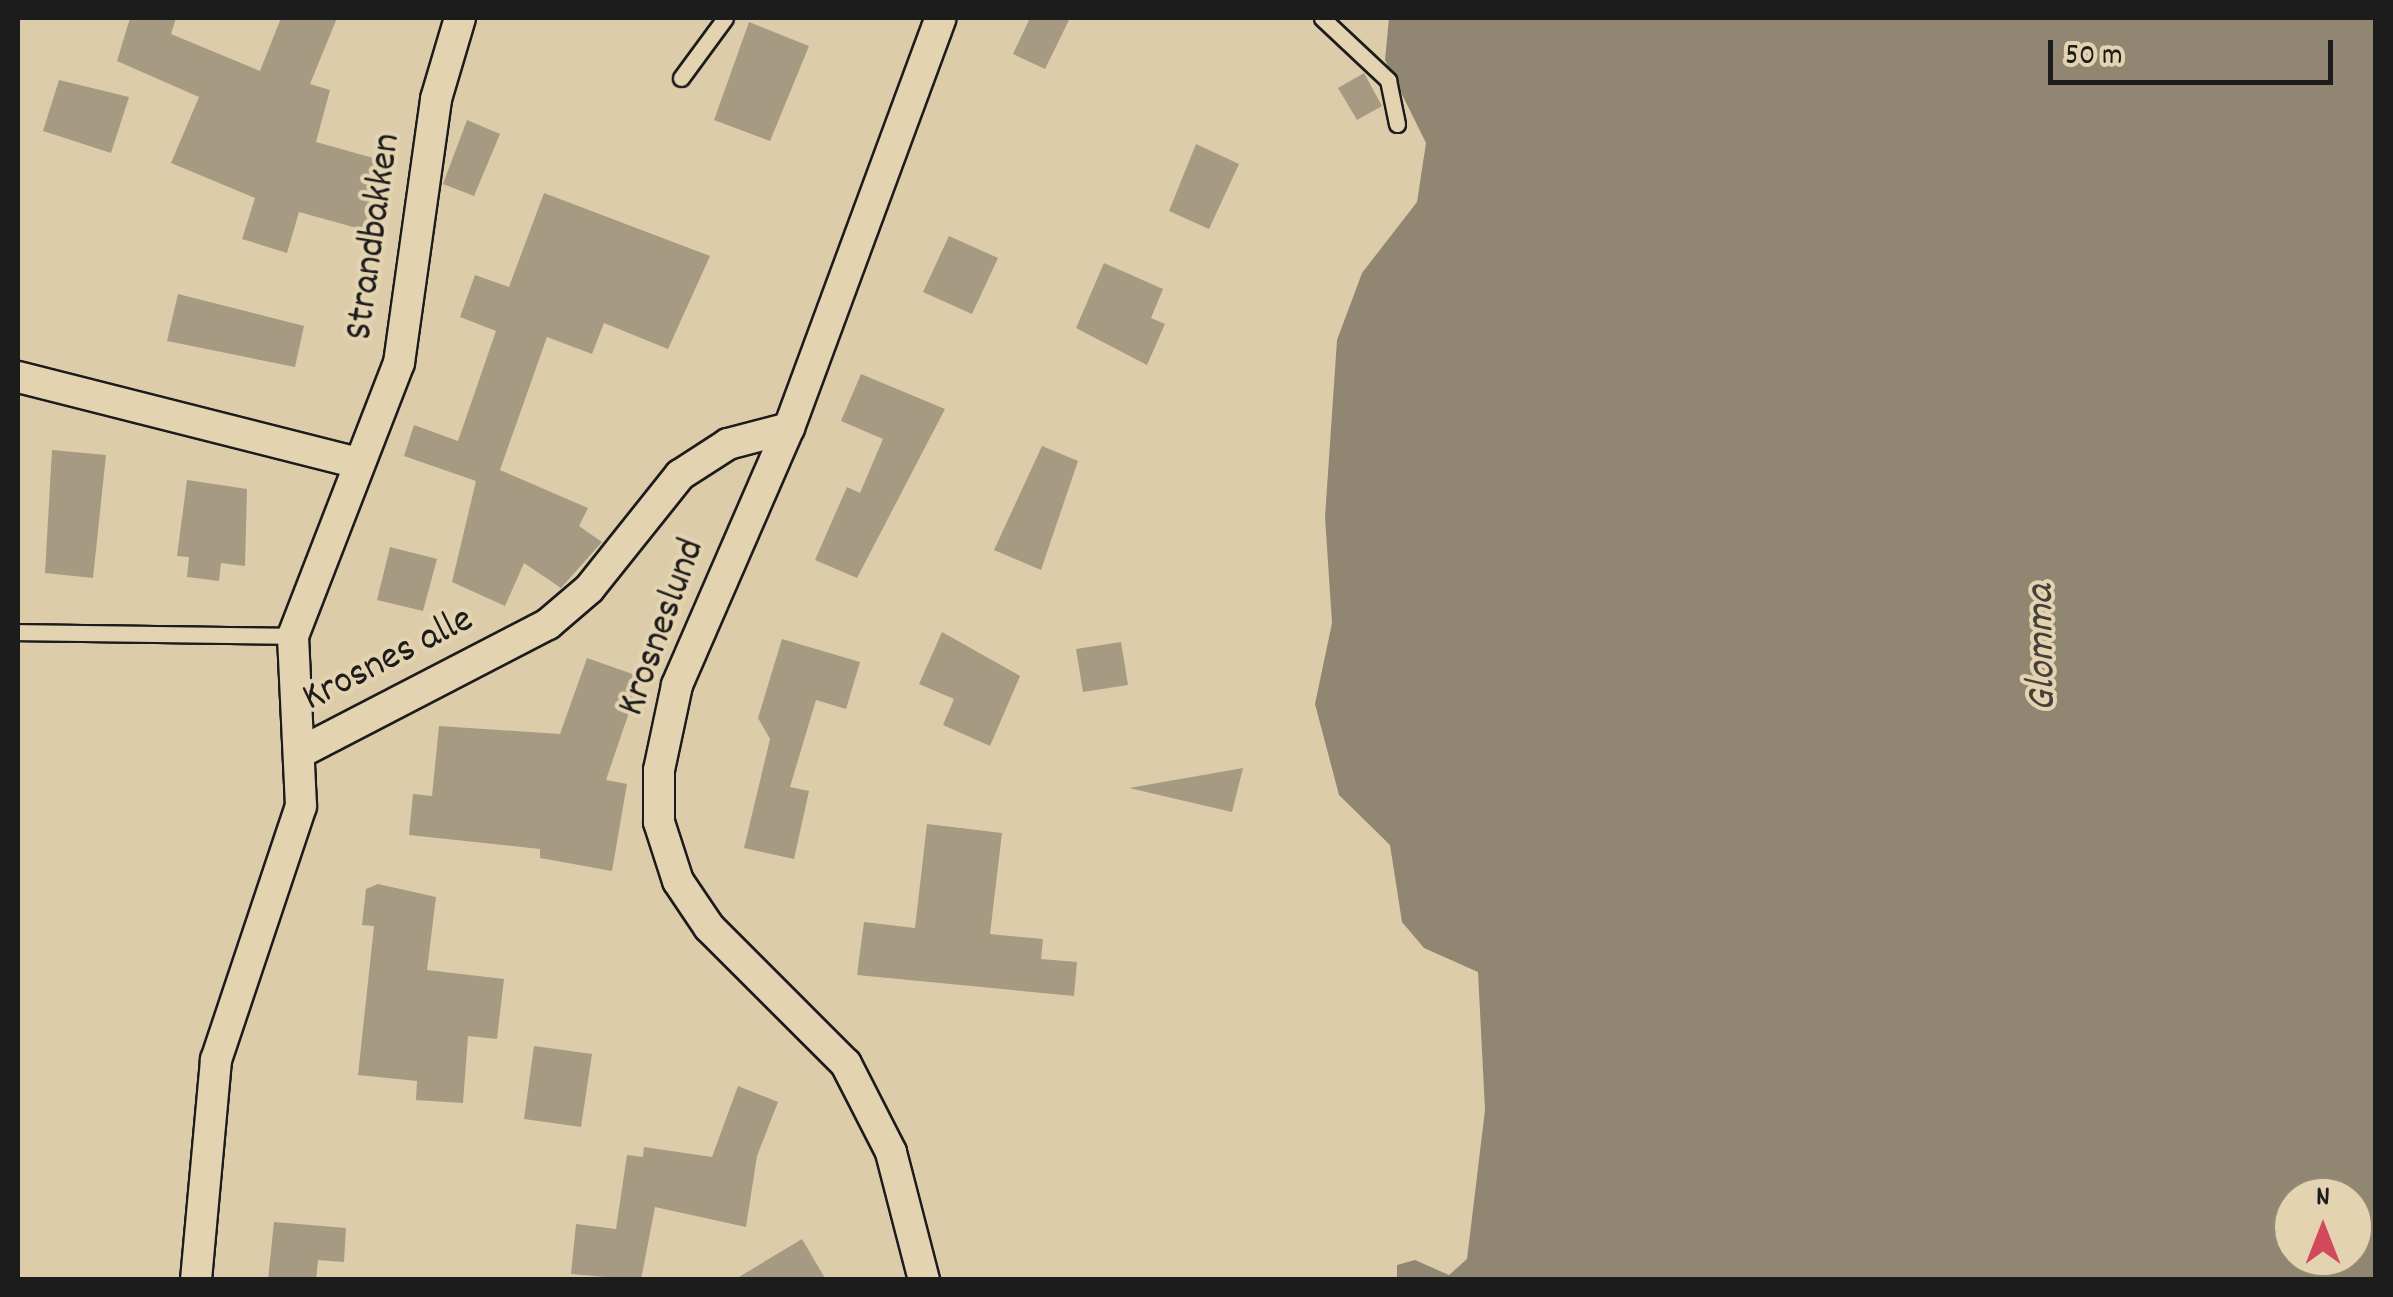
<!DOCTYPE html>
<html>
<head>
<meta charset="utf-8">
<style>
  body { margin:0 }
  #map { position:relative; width:2393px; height:1297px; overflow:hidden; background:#dcccaa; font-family:Dekko,sans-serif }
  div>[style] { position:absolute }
  .water>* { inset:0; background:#908672 }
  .building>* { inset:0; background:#a69a82 }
  .roads { filter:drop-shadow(2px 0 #1c1c1c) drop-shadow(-2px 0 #1c1c1c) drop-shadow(0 2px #1c1c1c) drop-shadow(0 -2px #1c1c1c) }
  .service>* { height:15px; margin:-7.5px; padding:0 7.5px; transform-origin:7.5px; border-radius:7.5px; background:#e4d3b0 }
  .minor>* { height:30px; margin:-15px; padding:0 15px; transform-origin:15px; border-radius:15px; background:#e4d3b0 }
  span { translate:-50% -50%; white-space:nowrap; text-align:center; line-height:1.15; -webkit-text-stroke:8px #e4d3b0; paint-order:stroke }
  .street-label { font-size:40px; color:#1c1c1c }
  .water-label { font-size:42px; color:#45413a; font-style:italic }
  .frame { position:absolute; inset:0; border:20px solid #1c1c1c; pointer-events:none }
  .north { position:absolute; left:2273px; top:1177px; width:100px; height:100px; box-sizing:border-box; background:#e4d3b0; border:2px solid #948a75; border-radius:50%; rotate:0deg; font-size:28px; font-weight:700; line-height:40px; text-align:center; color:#1c1c1c }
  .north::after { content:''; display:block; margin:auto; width:35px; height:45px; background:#d1495b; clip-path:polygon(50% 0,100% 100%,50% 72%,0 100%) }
  .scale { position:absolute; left:2048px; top:40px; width:285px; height:45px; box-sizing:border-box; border:5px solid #1c1c1c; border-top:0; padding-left:12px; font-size:30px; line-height:35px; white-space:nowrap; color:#1c1c1c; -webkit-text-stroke:8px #e4d3b0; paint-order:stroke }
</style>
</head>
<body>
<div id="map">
  <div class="water">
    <div style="clip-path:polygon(evenodd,1389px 18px,2375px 18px,2375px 1279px,1397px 1279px,1397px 1265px,1415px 1260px,1449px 1275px,1467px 1259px,1485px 1110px,1478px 972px,1424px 948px,1402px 922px,1390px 845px,1339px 795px,1315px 704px,1332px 623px,1325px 517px,1337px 340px,1362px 273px,1417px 202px,1426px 143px,1385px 60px,1389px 18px,2293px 1197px,2353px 1197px,2353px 1257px,2293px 1257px,2293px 1197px)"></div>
  </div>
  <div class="building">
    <div style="clip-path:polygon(130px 18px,176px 18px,171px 34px,260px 71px,281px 18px,337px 18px,310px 84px,330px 90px,316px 142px,384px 161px,364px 230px,299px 212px,287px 253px,242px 239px,255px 198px,171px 163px,199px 97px,117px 61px)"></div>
    <div style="clip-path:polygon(1030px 18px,1070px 18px,1045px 69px,1013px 54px)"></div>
    <div style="clip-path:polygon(749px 22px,809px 46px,770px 141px,714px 120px)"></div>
    <div style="clip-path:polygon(1364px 73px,1382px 106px,1357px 120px,1338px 88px)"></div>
    <div style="clip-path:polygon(59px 80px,129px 97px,111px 153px,43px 131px)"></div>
    <div style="clip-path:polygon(467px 120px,500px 134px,474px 196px,443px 184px)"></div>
    <div style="clip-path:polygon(1196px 144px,1239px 164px,1209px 229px,1169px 211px)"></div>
    <div style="clip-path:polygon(544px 193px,710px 256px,668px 349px,604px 323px,592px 354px,547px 337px,500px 470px,588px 508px,579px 526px,602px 542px,561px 588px,524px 563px,505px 606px,452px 582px,476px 481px,404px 456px,414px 425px,458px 441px,496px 331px,460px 317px,475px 275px,509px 287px)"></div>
    <div style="clip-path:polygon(949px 236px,998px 258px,972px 314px,923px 292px)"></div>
    <div style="clip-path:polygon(1104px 263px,1163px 289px,1151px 318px,1165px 324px,1147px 365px,1076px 328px)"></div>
    <div style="clip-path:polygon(178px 294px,304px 326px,295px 367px,167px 341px)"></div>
    <div style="clip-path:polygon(861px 374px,945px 409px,857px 578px,815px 560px,847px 487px,860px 493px,883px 439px,841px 421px)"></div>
    <div style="clip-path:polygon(1042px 446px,1078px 461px,1041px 570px,994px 550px)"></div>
    <div style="clip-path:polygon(52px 450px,106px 455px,93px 578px,45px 573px)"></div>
    <div style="clip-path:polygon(187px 480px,247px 489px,245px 566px,221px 563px,219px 581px,187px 577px,189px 557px,177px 556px)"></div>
    <div style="clip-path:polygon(390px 547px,437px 559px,423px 611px,377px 600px)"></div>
    <div style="clip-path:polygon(942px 632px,1020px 676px,990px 746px,943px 725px,954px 699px,919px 684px)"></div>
    <div style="clip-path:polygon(782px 639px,860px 662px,846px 709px,816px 700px,790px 787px,809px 791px,794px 859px,744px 848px,770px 739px,758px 718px)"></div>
    <div style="clip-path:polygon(1121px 642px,1128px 685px,1083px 692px,1076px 649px)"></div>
    <div style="clip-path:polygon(587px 658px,641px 677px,606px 780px,627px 784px,612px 871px,540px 858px,540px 849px,409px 835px,413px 794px,432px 796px,439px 726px,560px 734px)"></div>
    <div style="clip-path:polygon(1243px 768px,1232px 812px,1129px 788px)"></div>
    <div style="clip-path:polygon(927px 824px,1002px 833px,990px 934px,1043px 939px,1041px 959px,1077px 962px,1074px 996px,857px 975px,864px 922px,915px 928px)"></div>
    <div style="clip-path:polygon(378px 884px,436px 897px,427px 970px,504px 979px,497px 1039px,468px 1036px,463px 1103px,416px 1100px,417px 1081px,358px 1075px,374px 926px,362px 925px,366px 889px)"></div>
    <div style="clip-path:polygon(534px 1046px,592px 1054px,581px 1127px,524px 1119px)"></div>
    <div style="clip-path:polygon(738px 1086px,778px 1102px,757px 1156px,746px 1227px,655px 1207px,641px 1280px,571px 1274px,576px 1224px,616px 1229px,627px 1155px,643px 1157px,644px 1147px,712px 1157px)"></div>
    <div style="clip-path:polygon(274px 1222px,346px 1228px,344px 1262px,318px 1260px,316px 1280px,268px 1280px)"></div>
    <div style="clip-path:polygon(802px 1239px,826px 1280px,734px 1280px)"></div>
  </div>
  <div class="roads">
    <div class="service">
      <div style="left:1322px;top:18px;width:91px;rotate:43.2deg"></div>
      <div style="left:1388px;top:80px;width:45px;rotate:78.4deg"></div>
      <div style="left:681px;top:78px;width:74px;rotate:-53.7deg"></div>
      <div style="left:18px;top:632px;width:275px;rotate:0.8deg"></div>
    </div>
    <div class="minor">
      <div style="left:18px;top:377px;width:352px;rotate:14.2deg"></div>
      <div style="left:305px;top:750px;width:274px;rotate:-27.4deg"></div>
      <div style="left:548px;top:624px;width:54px;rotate:-40.5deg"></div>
      <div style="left:589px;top:589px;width:146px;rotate:-51.4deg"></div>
      <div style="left:680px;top:475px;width:57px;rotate:-32.9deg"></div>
      <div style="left:728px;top:444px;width:63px;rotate:-14.7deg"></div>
      <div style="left:196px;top:1280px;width:221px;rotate:-84.8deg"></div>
      <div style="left:216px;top:1060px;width:268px;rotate:-71.5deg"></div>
      <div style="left:301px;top:806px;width:170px;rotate:-92.7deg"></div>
      <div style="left:293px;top:636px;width:293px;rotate:-68.8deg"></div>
      <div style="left:399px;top:363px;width:267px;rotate:-82deg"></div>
      <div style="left:436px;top:99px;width:84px;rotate:-73.5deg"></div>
      <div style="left:924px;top:1280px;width:132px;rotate:-104.5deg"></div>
      <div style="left:891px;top:1152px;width:99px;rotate:-117.1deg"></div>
      <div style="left:846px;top:1064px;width:194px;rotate:-135deg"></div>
      <div style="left:709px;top:927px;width:55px;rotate:-124deg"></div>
      <div style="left:678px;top:881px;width:62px;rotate:-107.9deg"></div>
      <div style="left:659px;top:822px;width:52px;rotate:-90deg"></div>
      <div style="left:659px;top:770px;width:87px;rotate:-78deg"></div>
      <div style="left:677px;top:685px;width:280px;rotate:-66.5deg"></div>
      <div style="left:789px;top:428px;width:437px;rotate:-69.7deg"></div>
    </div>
  </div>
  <div class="street-label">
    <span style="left:376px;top:237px;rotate:-82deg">Strandbakken</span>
    <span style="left:664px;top:628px;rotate:-70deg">Krosneslund</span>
    <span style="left:389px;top:661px;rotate:-27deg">Krosnes alle</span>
  </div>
  <div class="water-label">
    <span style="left:2044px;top:648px;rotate:-91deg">Glomma</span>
  </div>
  <div class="frame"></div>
  <div class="north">N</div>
  <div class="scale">50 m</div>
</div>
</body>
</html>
